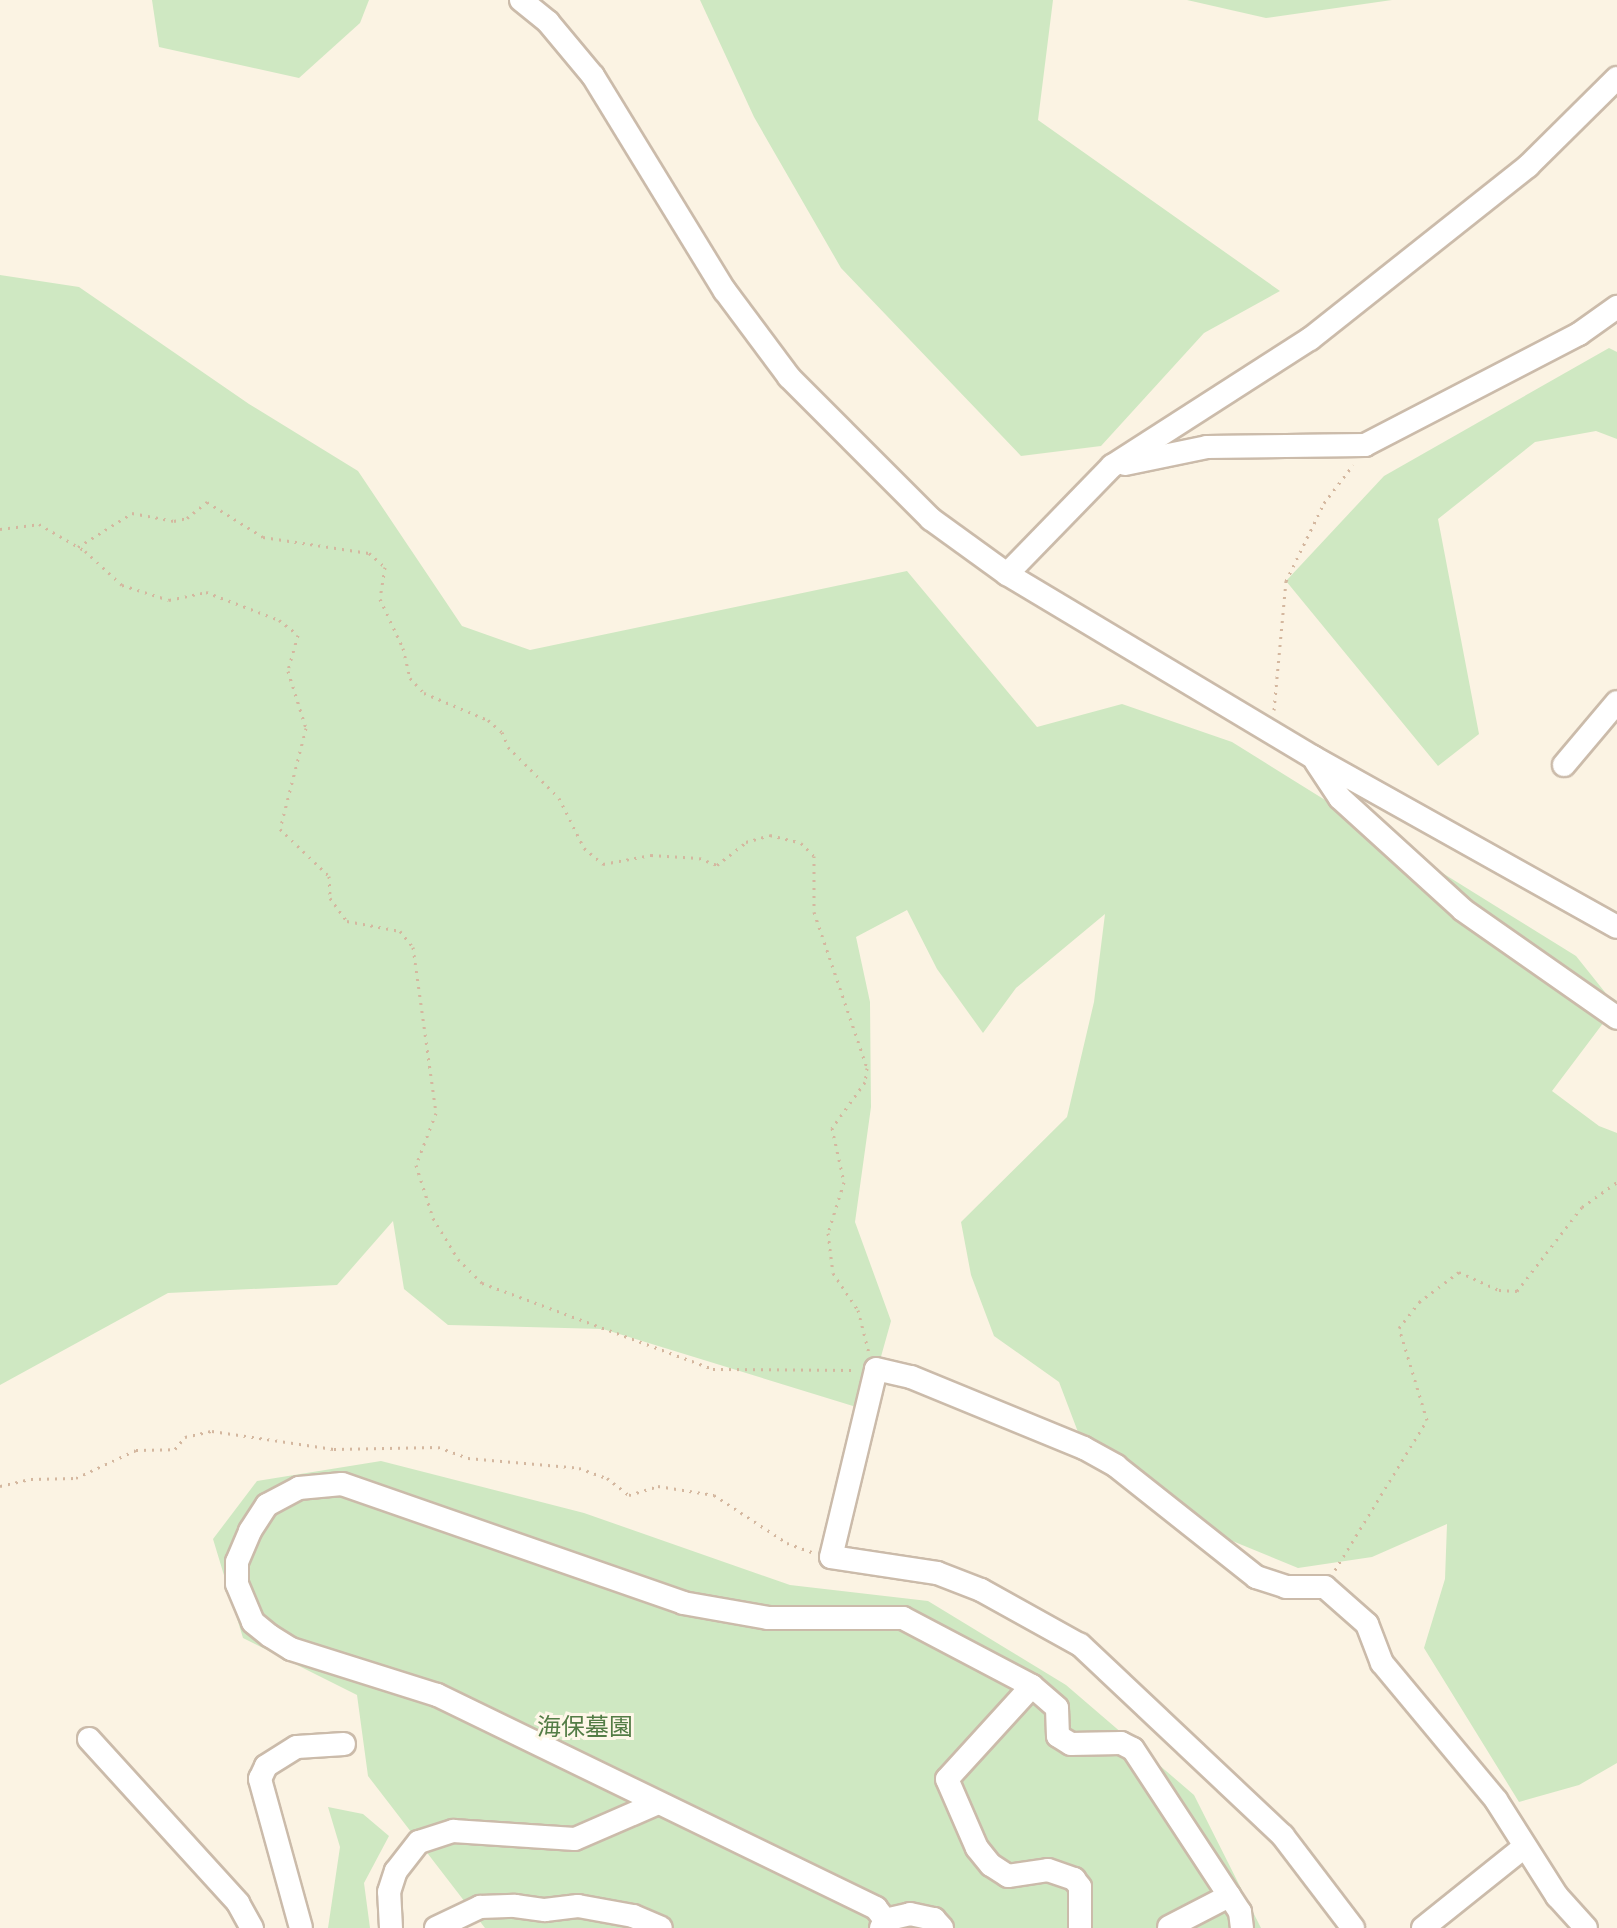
<!DOCTYPE html>
<html>
<head>
<meta charset="utf-8">
<style>
  body { margin:0 }
  #map { position:relative; width:1617px; height:1928px; overflow:hidden; background:#fbf3e3; font-family:Commissioner,"Noto Sans JP",sans-serif }
  div>[style] { position:absolute }
  .green>* { inset:0; background:#cfe8c2 }
  .path>* { height:3px; margin-top:-1.5px; transform-origin:0; background:repeating-linear-gradient(90deg,#d4b79f 0 2px,transparent 0 8px) }
  .roads { filter:drop-shadow(2px 0 #cbbbaa) drop-shadow(-2px 0 #cbbbaa) drop-shadow(0 2px #cbbbaa) drop-shadow(0 -2px #cbbbaa) }
  .minor>* { height:22px; margin:-11px; padding:0 11px; transform-origin:11px; border-radius:11px; background:#fff }
  span { translate:-50% -50%; white-space:nowrap; text-align:center; line-height:1.15; -webkit-text-stroke:6px #fef7e8; paint-order:stroke }
  .park-label { font-size:24px; color:#537c45 }
</style>
</head>
<body>
<div id="map">
  <div class="green">
    <div style="clip-path:polygon(152px 0,369px 0,360px 23px,299px 78px,159px 47px)"></div>
    <div style="clip-path:polygon(700px 0,1053px 0,1038px 120px,1280px 291px,1204px 333px,1101px 446px,1021px 456px,841px 268px,754px 117px)"></div>
    <div style="clip-path:polygon(1187px 0,1392px 0,1266px 18px)"></div>
    <div style="clip-path:polygon(0 275px,79px 287px,249px 404px,358px 471px,462px 626px,530px 650px,907px 571px,1037px 727px,1122px 704px,1232px 742px,1576px 956px,1616px 1006px,1552px 1091px,1599px 1126px,1617px 1133px,1617px 1763px,1579px 1785px,1519px 1802px,1424px 1648px,1445px 1579px,1447px 1524px,1372px 1557px,1298px 1568px,1225px 1538px,1081px 1440px,1059px 1382px,994px 1336px,971px 1275px,961px 1222px,1067px 1117px,1094px 1002px,1105px 914px,1016px 988px,983px 1033px,937px 969px,907px 910px,856px 937px,870px 1002px,871px 1107px,855px 1222px,891px 1321px,866px 1410px,603px 1329px,448px 1325px,404px 1289px,393px 1221px,337px 1285px,168px 1293px,0 1385px)"></div>
    <div style="clip-path:polygon(1609px 348px,1617px 352px,1617px 439px,1596px 431px,1535px 442px,1438px 519px,1479px 734px,1438px 766px,1286px 581px,1384px 476px)"></div>
    <div style="clip-path:polygon(381px 1461px,584px 1513px,790px 1585px,928px 1601px,1066px 1685px,1194px 1795px,1261px 1928px,485px 1928px,368px 1776px,357px 1695px,243px 1638px,213px 1539px,257px 1481px)"></div>
    <div style="clip-path:polygon(328px 1807px,363px 1814px,389px 1836px,364px 1883px,370px 1928px,328px 1928px,340px 1847px)"></div>
  </div>
  <div class="path">
    <div style="left:0;top:529px;width:39px;rotate:-7deg"></div>
    <div style="left:39px;top:524px;width:53px;rotate:30.4deg"></div>
    <div style="left:85px;top:551px;width:50px;rotate:42.6deg"></div>
    <div style="left:122px;top:585px;width:49px;rotate:17.7deg"></div>
    <div style="left:169px;top:600px;width:38px;rotate:-12deg"></div>
    <div style="left:206px;top:592px;width:78px;rotate:21deg"></div>
    <div style="left:279px;top:620px;width:24px;rotate:38deg"></div>
    <div style="left:298px;top:635px;width:37px;rotate:106deg"></div>
    <div style="left:288px;top:671px;width:60px;rotate:72.5deg"></div>
    <div style="left:306px;top:728px;width:104px;rotate:104.4deg"></div>
    <div style="left:280px;top:829px;width:68px;rotate:43.8deg"></div>
    <div style="left:329px;top:876px;width:22px;rotate:87deg"></div>
    <div style="left:330px;top:898px;width:29px;rotate:54deg"></div>
    <div style="left:347px;top:921px;width:54px;rotate:10.7deg"></div>
    <div style="left:400px;top:931px;width:21px;rotate:51deg"></div>
    <div style="left:413px;top:947px;width:168px;rotate:82.1deg"></div>
    <div style="left:436px;top:1113px;width:56px;rotate:111deg"></div>
    <div style="left:416px;top:1165px;width:56px;rotate:72.2deg"></div>
    <div style="left:433px;top:1218px;width:48px;rotate:58.6deg"></div>
    <div style="left:458px;top:1259px;width:34px;rotate:45deg"></div>
    <div style="left:482px;top:1283px;width:246px;rotate:20.4deg"></div>
    <div style="left:713px;top:1369px;width:141px;rotate:0.4deg"></div>
    <div style="left:78px;top:547px;width:64px;rotate:-32.2deg"></div>
    <div style="left:132px;top:513px;width:43px;rotate:10.8deg"></div>
    <div style="left:174px;top:521px;width:13px;rotate:-13deg"></div>
    <div style="left:187px;top:518px;width:26px;rotate:-39deg"></div>
    <div style="left:207px;top:502px;width:66px;rotate:32deg"></div>
    <div style="left:263px;top:537px;width:107px;rotate:8.6deg"></div>
    <div style="left:369px;top:553px;width:21px;rotate:41deg"></div>
    <div style="left:385px;top:567px;width:32px;rotate:99deg"></div>
    <div style="left:380px;top:599px;width:54px;rotate:64.9deg"></div>
    <div style="left:403px;top:648px;width:31px;rotate:77deg"></div>
    <div style="left:410px;top:678px;width:21px;rotate:47deg"></div>
    <div style="left:424px;top:693px;width:69px;rotate:22.9deg"></div>
    <div style="left:488px;top:720px;width:18px;rotate:41deg"></div>
    <div style="left:502px;top:732px;width:16px;rotate:68deg"></div>
    <div style="left:508px;top:747px;width:72px;rotate:45deg"></div>
    <div style="left:559px;top:798px;width:56px;rotate:63.4deg"></div>
    <div style="left:584px;top:848px;width:25px;rotate:40deg"></div>
    <div style="left:603px;top:864px;width:49px;rotate:-10.6deg"></div>
    <div style="left:651px;top:855px;width:48px;rotate:3.6deg"></div>
    <div style="left:699px;top:858px;width:19px;rotate:21deg"></div>
    <div style="left:717px;top:865px;width:37px;rotate:-38deg"></div>
    <div style="left:746px;top:842px;width:25px;rotate:-16deg"></div>
    <div style="left:770px;top:835px;width:32px;rotate:14deg"></div>
    <div style="left:801px;top:843px;width:18px;rotate:45deg"></div>
    <div style="left:814px;top:856px;width:56px;rotate:90deg"></div>
    <div style="left:814px;top:912px;width:165px;rotate:71.2deg"></div>
    <div style="left:867px;top:1068px;width:14px;rotate:98deg"></div>
    <div style="left:865px;top:1082px;width:57px;rotate:125.7deg"></div>
    <div style="left:832px;top:1128px;width:55px;rotate:77.5deg"></div>
    <div style="left:844px;top:1182px;width:53px;rotate:107.4deg"></div>
    <div style="left:828px;top:1233px;width:40px;rotate:82.9deg"></div>
    <div style="left:833px;top:1273px;width:45px;rotate:56deg"></div>
    <div style="left:858px;top:1310px;width:44px;rotate:75.7deg"></div>
    <div style="left:1274px;top:710px;width:130px;rotate:-84.7deg"></div>
    <div style="left:1286px;top:581px;width:87px;rotate:-64deg"></div>
    <div style="left:1324px;top:503px;width:48px;rotate:-52.7deg"></div>
    <div style="left:0;top:1486px;width:32px;rotate:-13deg"></div>
    <div style="left:31px;top:1479px;width:45px;rotate:-1.3deg"></div>
    <div style="left:76px;top:1478px;width:66px;rotate:-25deg"></div>
    <div style="left:136px;top:1450px;width:39px;rotate:-1deg"></div>
    <div style="left:175px;top:1449px;width:16px;rotate:-50deg"></div>
    <div style="left:185px;top:1437px;width:28px;rotate:-13deg"></div>
    <div style="left:212px;top:1431px;width:123px;rotate:8.4deg"></div>
    <div style="left:334px;top:1449px;width:104px;rotate:-1.1deg"></div>
    <div style="left:438px;top:1447px;width:32px;rotate:20deg"></div>
    <div style="left:468px;top:1458px;width:111px;rotate:5.1deg"></div>
    <div style="left:579px;top:1468px;width:30px;rotate:20deg"></div>
    <div style="left:607px;top:1478px;width:28px;rotate:38deg"></div>
    <div style="left:629px;top:1495px;width:30px;rotate:-17deg"></div>
    <div style="left:658px;top:1486px;width:57px;rotate:9.1deg"></div>
    <div style="left:714px;top:1495px;width:87px;rotate:33.3deg"></div>
    <div style="left:787px;top:1543px;width:27px;rotate:20deg"></div>
    <div style="left:1335px;top:1570px;width:176px;rotate:-58.5deg"></div>
    <div style="left:1427px;top:1420px;width:96px;rotate:-106.9deg"></div>
    <div style="left:1399px;top:1328px;width:33px;rotate:-52deg"></div>
    <div style="left:1419px;top:1302px;width:50px;rotate:-36.9deg"></div>
    <div style="left:1459px;top:1272px;width:44px;rotate:24.2deg"></div>
    <div style="left:1499px;top:1290px;width:18px;rotate:3deg"></div>
    <div style="left:1517px;top:1291px;width:106px;rotate:-52.3deg"></div>
    <div style="left:1582px;top:1207px;width:43px;rotate:-35.5deg"></div>
  </div>
  <div class="roads">
    <div class="minor">
      <div style="left:521px;top:0;width:35px;rotate:39deg"></div>
      <div style="left:548px;top:22px;width:70px;rotate:50.2deg"></div>
      <div style="left:593px;top:76px;width:252px;rotate:58.5deg"></div>
      <div style="left:725px;top:291px;width:107px;rotate:53.3deg"></div>
      <div style="left:789px;top:377px;width:201px;rotate:45deg"></div>
      <div style="left:931px;top:519px;width:94px;rotate:35.9deg"></div>
      <div style="left:1007px;top:574px;width:357px;rotate:30.9deg"></div>
      <div style="left:1313px;top:757px;width:348px;rotate:29.2deg"></div>
      <div style="left:1125px;top:464px;width:84px;rotate:-11.7deg"></div>
      <div style="left:1207px;top:447px;width:158px;rotate:-0.7deg"></div>
      <div style="left:1365px;top:445px;width:241px;rotate:-27.4deg"></div>
      <div style="left:1579px;top:334px;width:47px;rotate:-35.4deg"></div>
      <div style="left:1007px;top:574px;width:151px;rotate:-45.8deg"></div>
      <div style="left:1112px;top:466px;width:235px;rotate:-32.7deg"></div>
      <div style="left:1310px;top:339px;width:278px;rotate:-38.4deg"></div>
      <div style="left:1528px;top:166px;width:125px;rotate:-44.7deg"></div>
      <div style="left:1316px;top:762px;width:43px;rotate:56.3deg"></div>
      <div style="left:1340px;top:798px;width:166px;rotate:42.3deg"></div>
      <div style="left:1463px;top:910px;width:188px;rotate:35deg"></div>
      <div style="left:1564px;top:765px;width:82px;rotate:-49.9deg"></div>
      <div style="left:1032px;top:1686px;width:126px;rotate:132.4deg"></div>
      <div style="left:947px;top:1779px;width:75px;rotate:66.5deg"></div>
      <div style="left:977px;top:1848px;width:22px;rotate:51deg"></div>
      <div style="left:991px;top:1865px;width:20px;rotate:33deg"></div>
      <div style="left:1008px;top:1876px;width:40px;rotate:-8.5deg"></div>
      <div style="left:1048px;top:1870px;width:28px;rotate:19deg"></div>
      <div style="left:1074px;top:1879px;width:10px;rotate:53deg"></div>
      <div style="left:1080px;top:1887px;width:41px;rotate:90deg"></div>
      <div style="left:89px;top:1739px;width:222px;rotate:47.7deg"></div>
      <div style="left:238px;top:1903px;width:29px;rotate:61deg"></div>
      <div style="left:885px;top:1920px;width:15px;rotate:-127deg"></div>
      <div style="left:876px;top:1908px;width:488px;rotate:-154.1deg"></div>
      <div style="left:437px;top:1695px;width:153px;rotate:-162.5deg"></div>
      <div style="left:291px;top:1649px;width:25px;rotate:-148deg"></div>
      <div style="left:270px;top:1636px;width:22px;rotate:-141deg"></div>
      <div style="left:253px;top:1622px;width:41px;rotate:-112.8deg"></div>
      <div style="left:237px;top:1584px;width:22px;rotate:-90deg"></div>
      <div style="left:237px;top:1562px;width:34px;rotate:-67deg"></div>
      <div style="left:250px;top:1531px;width:31px;rotate:-57deg"></div>
      <div style="left:267px;top:1505px;width:36px;rotate:-28deg"></div>
      <div style="left:299px;top:1488px;width:43px;rotate:-5.3deg"></div>
      <div style="left:342px;top:1484px;width:361px;rotate:19.2deg"></div>
      <div style="left:683px;top:1603px;width:86px;rotate:10deg"></div>
      <div style="left:768px;top:1618px;width:135px"></div>
      <div style="left:903px;top:1618px;width:146px;rotate:27.8deg"></div>
      <div style="left:1032px;top:1686px;width:33px;rotate:41deg"></div>
      <div style="left:1057px;top:1708px;width:28px;rotate:88deg"></div>
      <div style="left:1058px;top:1736px;width:15px;rotate:32deg"></div>
      <div style="left:1071px;top:1744px;width:50px;rotate:-1.1deg"></div>
      <div style="left:1121px;top:1743px;width:13px;rotate:27deg"></div>
      <div style="left:1133px;top:1749px;width:195px;rotate:56.7deg"></div>
      <div style="left:1240px;top:1912px;width:16px;rotate:83deg"></div>
      <div style="left:1169px;top:1927px;width:68px;rotate:-27.3deg"></div>
      <div style="left:301px;top:1928px;width:155px;rotate:-105.4deg"></div>
      <div style="left:260px;top:1779px;width:14px;rotate:-65deg"></div>
      <div style="left:266px;top:1766px;width:36px;rotate:-32deg"></div>
      <div style="left:297px;top:1747px;width:47px;rotate:-3.7deg"></div>
      <div style="left:391px;top:1928px;width:36px;rotate:-93deg"></div>
      <div style="left:389px;top:1892px;width:22px;rotate:-72deg"></div>
      <div style="left:396px;top:1871px;width:37px;rotate:-52deg"></div>
      <div style="left:419px;top:1842px;width:36px;rotate:-18deg"></div>
      <div style="left:453px;top:1831px;width:122px;rotate:3.8deg"></div>
      <div style="left:575px;top:1839px;width:90px;rotate:-23.4deg"></div>
      <div style="left:436px;top:1928px;width:49px;rotate:-25.5deg"></div>
      <div style="left:480px;top:1907px;width:35px;rotate:-2deg"></div>
      <div style="left:515px;top:1906px;width:30px;rotate:8deg"></div>
      <div style="left:545px;top:1910px;width:33px;rotate:-7deg"></div>
      <div style="left:578px;top:1906px;width:56px;rotate:10.3deg"></div>
      <div style="left:633px;top:1916px;width:30px;rotate:23deg"></div>
      <div style="left:881px;top:1928px;width:9px;rotate:-63deg"></div>
      <div style="left:885px;top:1920px;width:26px;rotate:-13deg"></div>
      <div style="left:910px;top:1914px;width:25px;rotate:12deg"></div>
      <div style="left:934px;top:1919px;width:12px;rotate:48deg"></div>
      <div style="left:1353px;top:1928px;width:116px;rotate:-127.3deg"></div>
      <div style="left:1283px;top:1836px;width:279px;rotate:-136.7deg"></div>
      <div style="left:1080px;top:1645px;width:113px;rotate:-150.9deg"></div>
      <div style="left:981px;top:1590px;width:47px;rotate:-158.9deg"></div>
      <div style="left:937px;top:1573px;width:107px;rotate:-171.4deg"></div>
      <div style="left:831px;top:1557px;width:193px;rotate:-76.5deg"></div>
      <div style="left:876px;top:1369px;width:36px;rotate:13deg"></div>
      <div style="left:911px;top:1377px;width:187px;rotate:22.3deg"></div>
      <div style="left:1084px;top:1448px;width:37px;rotate:29deg"></div>
      <div style="left:1116px;top:1466px;width:179px;rotate:38.4deg"></div>
      <div style="left:1256px;top:1577px;width:32px;rotate:18deg"></div>
      <div style="left:1286px;top:1587px;width:39px"></div>
      <div style="left:1325px;top:1587px;width:56px;rotate:41.4deg"></div>
      <div style="left:1367px;top:1624px;width:42px;rotate:69deg"></div>
      <div style="left:1382px;top:1663px;width:178px;rotate:50.2deg"></div>
      <div style="left:1496px;top:1800px;width:114px;rotate:57.6deg"></div>
      <div style="left:1557px;top:1896px;width:43px;rotate:47.8deg"></div>
      <div style="left:1423px;top:1928px;width:129px;rotate:-38.7deg"></div>
    </div>
  </div>
  <div class="park-label">
    <span style="left:585px;top:1726px">海保墓園</span>
  </div>
</div>
</body>
</html>
